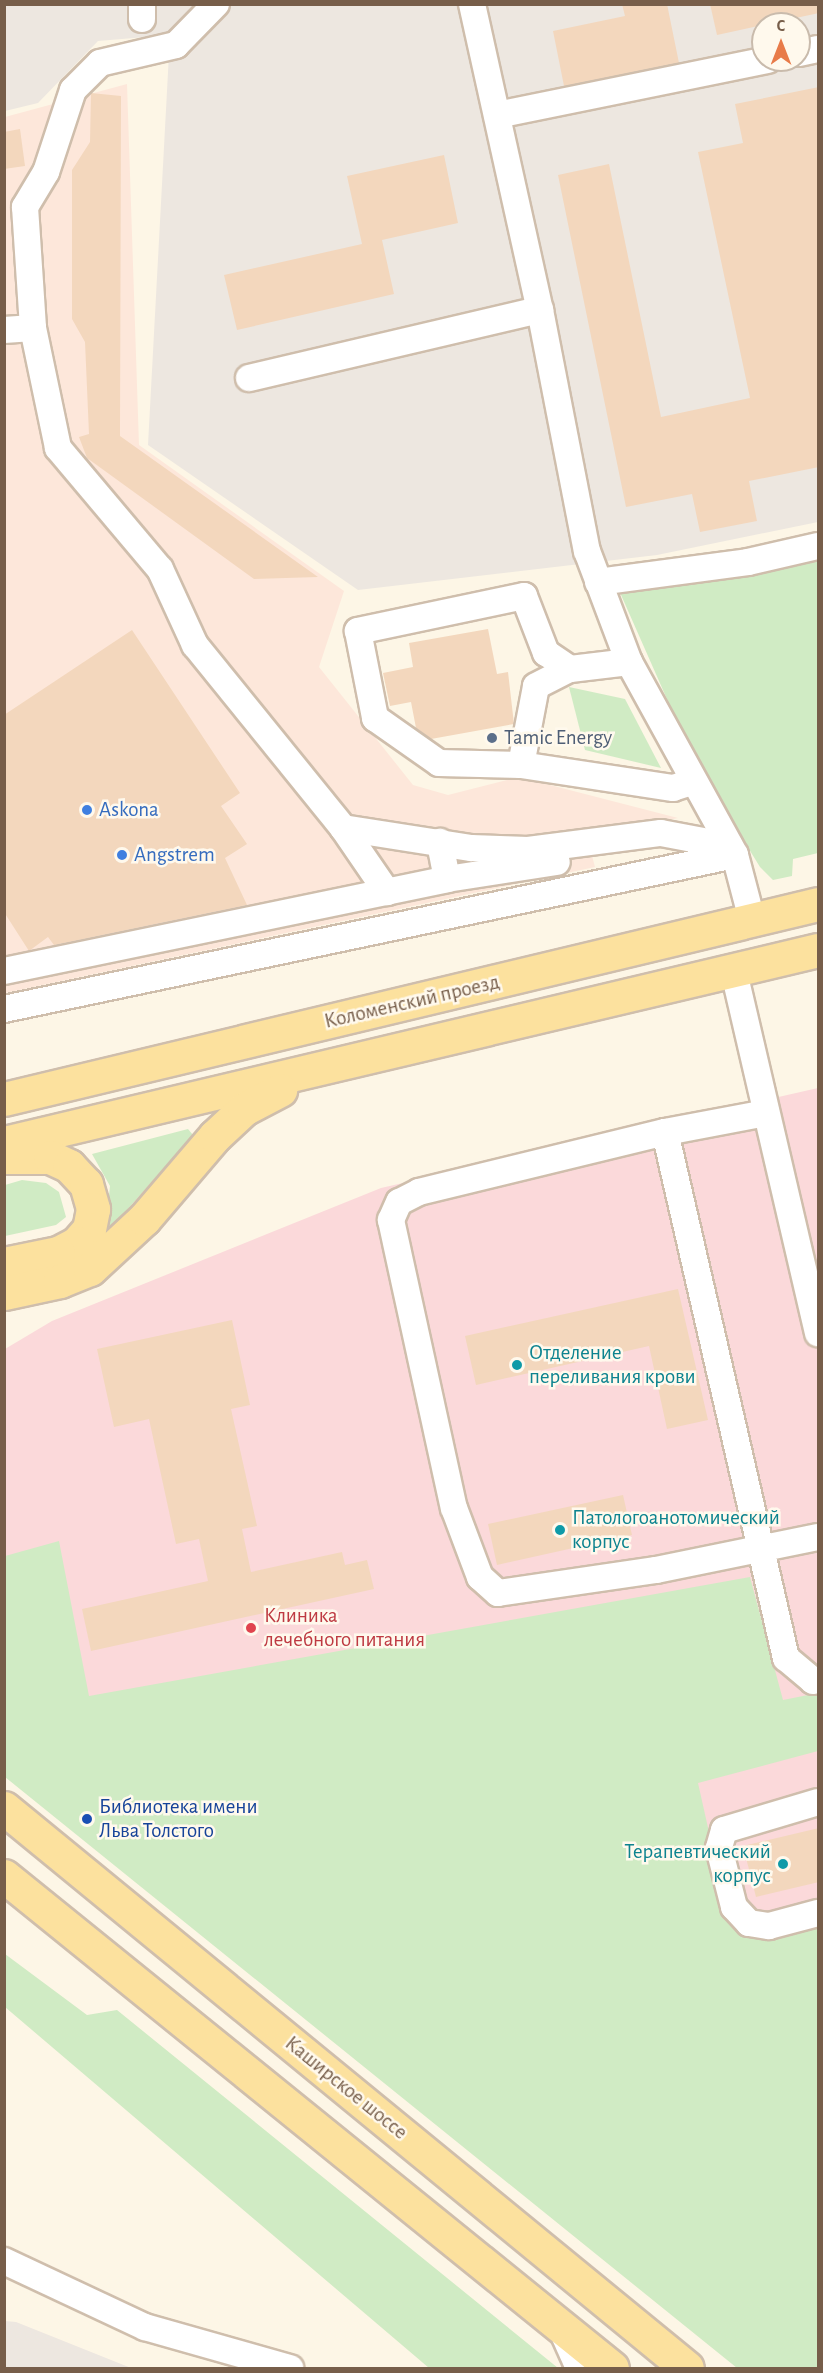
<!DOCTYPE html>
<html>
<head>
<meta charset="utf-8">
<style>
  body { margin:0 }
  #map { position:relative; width:823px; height:2373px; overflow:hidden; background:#fdf6e6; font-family:"Alegreya Sans",sans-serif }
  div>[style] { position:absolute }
  .commercial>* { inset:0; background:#fde7da }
  .industrial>* { inset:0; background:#ede7e0 }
  .medical>* { inset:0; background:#fbd9da }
  .green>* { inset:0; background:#d0ebc4 }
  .building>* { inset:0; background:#f3d7bd }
  .roads { filter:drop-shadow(2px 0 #cfbeac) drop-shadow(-2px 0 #cfbeac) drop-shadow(0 2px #cfbeac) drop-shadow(0 -2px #cfbeac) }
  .minor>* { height:26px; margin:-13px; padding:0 13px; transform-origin:13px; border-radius:13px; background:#fff }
  .major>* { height:33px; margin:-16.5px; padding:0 16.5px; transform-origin:16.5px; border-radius:16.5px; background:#fce19e }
  .dots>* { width:16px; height:16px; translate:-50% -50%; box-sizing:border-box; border:3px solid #fff9ed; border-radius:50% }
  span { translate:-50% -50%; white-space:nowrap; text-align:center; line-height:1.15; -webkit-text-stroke:5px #fff9ed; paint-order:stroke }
  .service-label { font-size:21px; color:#4e5e75 }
  .left { translate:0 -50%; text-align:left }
  .shop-label { font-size:21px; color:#366cbe }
  .street-label { font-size:21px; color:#775e4a }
  .culture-label { font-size:21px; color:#0d838f }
  .right { translate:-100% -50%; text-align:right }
  .health-label { font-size:21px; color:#be3a42 }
  .transit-label { font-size:21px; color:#164399 }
  .frame { position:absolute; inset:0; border:6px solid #775e4a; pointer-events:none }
  .north { position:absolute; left:751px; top:12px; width:60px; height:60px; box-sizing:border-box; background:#fff9ed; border:2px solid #c9bbac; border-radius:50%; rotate:0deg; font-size:16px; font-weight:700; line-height:24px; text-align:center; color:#775e4a }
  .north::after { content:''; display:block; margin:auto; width:21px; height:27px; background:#e87b49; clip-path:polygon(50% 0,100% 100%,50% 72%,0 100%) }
</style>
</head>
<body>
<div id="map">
  <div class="commercial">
    <div style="clip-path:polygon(127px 84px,139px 445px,344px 591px,319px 667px,413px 785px,448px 795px,519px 777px,678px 818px,587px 837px,595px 867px,5px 993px,5px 117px)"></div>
  </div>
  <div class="industrial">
    <div style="clip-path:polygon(evenodd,4px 5px,818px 5px,818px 522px,657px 555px,358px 590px,148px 445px,170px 35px,98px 41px,38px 103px,5px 111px,4px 5px,763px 24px,799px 24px,799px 60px,763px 60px,763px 24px)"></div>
    <div style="clip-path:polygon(5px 2321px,16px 2322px,131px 2368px,5px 2368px)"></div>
  </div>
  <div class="medical">
    <div style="clip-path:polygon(818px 1088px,818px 2347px,5px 1676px,5px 1349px,52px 1321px,381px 1188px)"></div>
  </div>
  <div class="green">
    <div style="clip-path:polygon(818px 539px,818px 853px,793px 859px,792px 876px,773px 880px,760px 867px,693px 758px,614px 579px)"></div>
    <div style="clip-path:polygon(569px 687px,625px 699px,661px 768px,585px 750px)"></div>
    <div style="clip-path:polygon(188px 1129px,193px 1135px,105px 1235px,110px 1186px,92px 1154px)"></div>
    <div style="clip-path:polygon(22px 1180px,46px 1183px,59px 1192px,66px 1217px,56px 1225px,5px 1236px,5px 1185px)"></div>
    <div style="clip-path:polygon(59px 1541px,89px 1696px,750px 1577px,783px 1700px,818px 1693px,818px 1751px,698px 1783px,728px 1917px,744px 1934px,818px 1920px,818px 2368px,737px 2368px,5px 1777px,5px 1556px)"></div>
    <div style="clip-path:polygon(5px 1954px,87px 2015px,117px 2010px,558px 2368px,429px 2368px,5px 2007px)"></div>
  </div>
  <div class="building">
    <div style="clip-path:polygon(622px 4px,667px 4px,679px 63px,564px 86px,553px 31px,625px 16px)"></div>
    <div style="clip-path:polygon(710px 4px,819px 4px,819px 13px,717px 35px)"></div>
    <div style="clip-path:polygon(819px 87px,819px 467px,749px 481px,757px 521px,700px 532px,692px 494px,626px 507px,558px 175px,609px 164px,661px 417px,750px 398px,698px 152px,743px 143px,735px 104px)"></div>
    <div style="clip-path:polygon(91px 93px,121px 96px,120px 436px,318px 577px,254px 579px,87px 458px,79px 437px,89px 434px,85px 342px,72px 319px,72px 170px,90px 142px)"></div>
    <div style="clip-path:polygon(20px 129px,25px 166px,4px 169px,4px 132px)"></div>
    <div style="clip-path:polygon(444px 155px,458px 223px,382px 240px,394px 294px,237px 330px,224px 275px,362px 244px,347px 176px)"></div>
    <div style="clip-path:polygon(488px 629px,497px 674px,508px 672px,514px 724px,431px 739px,416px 728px,411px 702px,390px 706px,383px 673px,413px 667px,409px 643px)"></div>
    <div style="clip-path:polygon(132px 630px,240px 793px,221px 806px,247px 844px,225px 858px,247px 905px,54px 945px,48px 937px,29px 951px,4px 912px,4px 715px)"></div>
    <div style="clip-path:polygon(678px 1289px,708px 1420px,667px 1429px,649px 1346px,476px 1385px,465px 1336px)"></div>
    <div style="clip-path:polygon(232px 1320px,250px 1405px,231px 1409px,257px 1526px,242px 1529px,251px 1572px,342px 1552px,345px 1565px,367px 1560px,374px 1589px,91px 1651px,82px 1609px,208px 1581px,199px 1539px,176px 1544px,149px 1419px,114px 1427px,97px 1349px)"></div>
    <div style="clip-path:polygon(623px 1495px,632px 1535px,497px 1565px,488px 1524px)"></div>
    <div style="clip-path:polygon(819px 1828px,819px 1882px,756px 1897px,743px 1846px)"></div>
  </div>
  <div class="roads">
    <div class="minor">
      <div style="left:216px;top:4px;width:57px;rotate:134.3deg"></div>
      <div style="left:176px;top:45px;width:78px;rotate:166.7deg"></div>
      <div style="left:100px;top:63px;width:38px;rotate:135deg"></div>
      <div style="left:73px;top:90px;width:86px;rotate:108.2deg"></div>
      <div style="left:46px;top:172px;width:41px;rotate:121deg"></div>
      <div style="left:25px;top:207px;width:121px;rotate:86.2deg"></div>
      <div style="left:33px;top:328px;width:123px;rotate:78.2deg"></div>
      <div style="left:58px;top:448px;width:158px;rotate:49.9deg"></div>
      <div style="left:160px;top:569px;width:84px;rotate:65.3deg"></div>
      <div style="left:195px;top:645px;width:235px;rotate:51deg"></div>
      <div style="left:343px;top:828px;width:78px;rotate:55.5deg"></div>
      <div style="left:472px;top:4px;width:313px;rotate:77.5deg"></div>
      <div style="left:540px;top:310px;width:246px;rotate:79deg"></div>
      <div style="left:587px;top:551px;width:119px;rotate:69.3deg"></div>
      <div style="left:629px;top:662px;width:220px;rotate:61.2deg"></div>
      <div style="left:735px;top:855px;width:67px;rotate:75.3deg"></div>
      <div style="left:142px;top:19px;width:15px;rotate:-90deg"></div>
      <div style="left:799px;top:53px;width:19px;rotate:-12deg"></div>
      <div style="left:497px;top:115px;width:276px;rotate:-11.5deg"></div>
      <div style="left:4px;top:330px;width:29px;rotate:-4deg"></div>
      <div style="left:249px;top:378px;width:299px;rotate:-13.2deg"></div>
      <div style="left:598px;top:582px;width:151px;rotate:-7.6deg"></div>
      <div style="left:748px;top:562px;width:72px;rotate:-12.9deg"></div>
      <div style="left:629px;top:662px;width:59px;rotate:173.2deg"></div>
      <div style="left:570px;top:669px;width:29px;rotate:-146deg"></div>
      <div style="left:546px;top:653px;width:61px;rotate:-111.1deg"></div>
      <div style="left:524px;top:596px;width:170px;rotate:168.1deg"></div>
      <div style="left:358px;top:631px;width:89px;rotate:78.9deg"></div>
      <div style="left:375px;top:718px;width:78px;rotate:35.1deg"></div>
      <div style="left:439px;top:763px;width:82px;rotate:1.4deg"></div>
      <div style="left:521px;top:765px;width:154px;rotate:8.6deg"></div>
      <div style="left:673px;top:788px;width:20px;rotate:-18deg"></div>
      <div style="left:521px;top:765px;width:80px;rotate:-79.2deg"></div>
      <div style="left:536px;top:686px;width:38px;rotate:-27deg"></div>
      <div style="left:343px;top:828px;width:130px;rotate:8.9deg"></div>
      <div style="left:471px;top:848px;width:57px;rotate:2deg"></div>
      <div style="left:528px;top:850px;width:134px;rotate:-7.3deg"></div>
      <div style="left:661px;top:833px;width:70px;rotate:10.7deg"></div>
      <div style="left:447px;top:879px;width:111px;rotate:-8.8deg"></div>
      <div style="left:4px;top:971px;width:452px;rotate:-11.7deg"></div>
      <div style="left:447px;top:879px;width:38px;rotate:-101deg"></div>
      <div style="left:734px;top:972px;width:371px;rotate:76.9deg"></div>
      <div style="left:4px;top:1009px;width:747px;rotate:-11.9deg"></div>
      <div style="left:766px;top:1113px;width:103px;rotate:169.3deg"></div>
      <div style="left:665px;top:1132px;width:253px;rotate:166.3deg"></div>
      <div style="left:419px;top:1192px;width:22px;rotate:153deg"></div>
      <div style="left:399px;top:1202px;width:20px;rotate:114deg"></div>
      <div style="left:391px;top:1220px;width:295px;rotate:77.7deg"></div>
      <div style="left:454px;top:1508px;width:74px;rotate:69.4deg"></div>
      <div style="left:480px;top:1577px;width:24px;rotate:42deg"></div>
      <div style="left:498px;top:1593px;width:160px;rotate:-8.3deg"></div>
      <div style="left:656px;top:1570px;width:165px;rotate:-11.5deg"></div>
      <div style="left:665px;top:1132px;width:540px;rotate:77.05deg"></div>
      <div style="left:786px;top:1658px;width:35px;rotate:40deg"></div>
      <div style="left:813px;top:1681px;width:5px;rotate:-11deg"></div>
      <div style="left:818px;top:1802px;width:98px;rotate:163.4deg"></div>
      <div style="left:724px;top:1830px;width:19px;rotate:106deg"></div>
      <div style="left:719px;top:1848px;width:61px;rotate:75.7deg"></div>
      <div style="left:734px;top:1907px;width:22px;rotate:47deg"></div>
      <div style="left:749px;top:1923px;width:20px;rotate:9deg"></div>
      <div style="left:769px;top:1926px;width:51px;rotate:-14.9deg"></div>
      <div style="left:4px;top:2261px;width:156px;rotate:25.1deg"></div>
      <div style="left:145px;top:2327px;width:151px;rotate:15.8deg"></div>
      <div style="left:562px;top:2330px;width:42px;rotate:65.9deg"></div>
    </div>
    <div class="major">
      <div style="left:4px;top:1099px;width:837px;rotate:-13.47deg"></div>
      <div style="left:4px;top:1143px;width:837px;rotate:-13.34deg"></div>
      <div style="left:4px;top:1157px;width:46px"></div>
      <div style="left:50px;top:1157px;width:21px;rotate:25deg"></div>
      <div style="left:69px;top:1166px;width:25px;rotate:47deg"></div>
      <div style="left:86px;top:1184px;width:26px;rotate:74deg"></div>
      <div style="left:93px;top:1209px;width:20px;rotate:101deg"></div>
      <div style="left:89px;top:1229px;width:18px;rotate:131deg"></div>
      <div style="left:77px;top:1243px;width:21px;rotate:152deg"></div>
      <div style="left:58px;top:1253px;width:55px;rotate:168.5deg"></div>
      <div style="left:4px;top:1293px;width:57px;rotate:-12.1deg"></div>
      <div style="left:60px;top:1281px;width:32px;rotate:-22deg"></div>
      <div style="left:90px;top:1269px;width:74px;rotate:-42.8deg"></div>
      <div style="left:144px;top:1219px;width:109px;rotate:-49.5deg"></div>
      <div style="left:215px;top:1136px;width:40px;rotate:-43deg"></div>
      <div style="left:244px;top:1109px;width:41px;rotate:-27.8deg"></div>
      <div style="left:4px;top:1808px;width:883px;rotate:39.35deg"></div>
      <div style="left:4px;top:1876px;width:782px;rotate:38.98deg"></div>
    </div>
  </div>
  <div class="dots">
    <div style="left:492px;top:738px;background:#5c6f8a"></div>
    <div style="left:87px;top:810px;background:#3f7fe0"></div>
    <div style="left:122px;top:855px;background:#3f7fe0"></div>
    <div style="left:517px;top:1365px;background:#0f9aa8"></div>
    <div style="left:560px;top:1530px;background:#0f9aa8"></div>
    <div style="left:251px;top:1628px;background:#e0444e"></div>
    <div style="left:87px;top:1819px;background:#1a4fb4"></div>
    <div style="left:783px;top:1864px;background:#0f9aa8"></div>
  </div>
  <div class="service-label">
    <span class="left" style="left:504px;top:738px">Tamic Energy</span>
  </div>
  <div class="shop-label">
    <span class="left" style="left:99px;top:810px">Askona</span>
    <span class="left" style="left:134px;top:855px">Angstrem</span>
  </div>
  <div class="street-label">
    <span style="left:412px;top:1002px;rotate:-13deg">Коломенский проезд</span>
    <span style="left:346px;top:2088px;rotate:39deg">Каширское шоссе</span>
  </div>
  <div class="culture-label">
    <span class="left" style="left:529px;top:1365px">Отделение<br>переливания крови</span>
    <span class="left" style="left:572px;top:1530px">Патологоанотомический<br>корпус</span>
    <span class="right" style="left:771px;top:1864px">Терапевтический<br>корпус</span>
  </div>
  <div class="health-label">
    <span class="left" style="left:264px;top:1628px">Клиника<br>лечебного питания</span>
  </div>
  <div class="transit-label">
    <span class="left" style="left:99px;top:1819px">Библиотека имени<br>Льва Толстого</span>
  </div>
  <div class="frame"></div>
  <div class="north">С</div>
</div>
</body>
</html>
